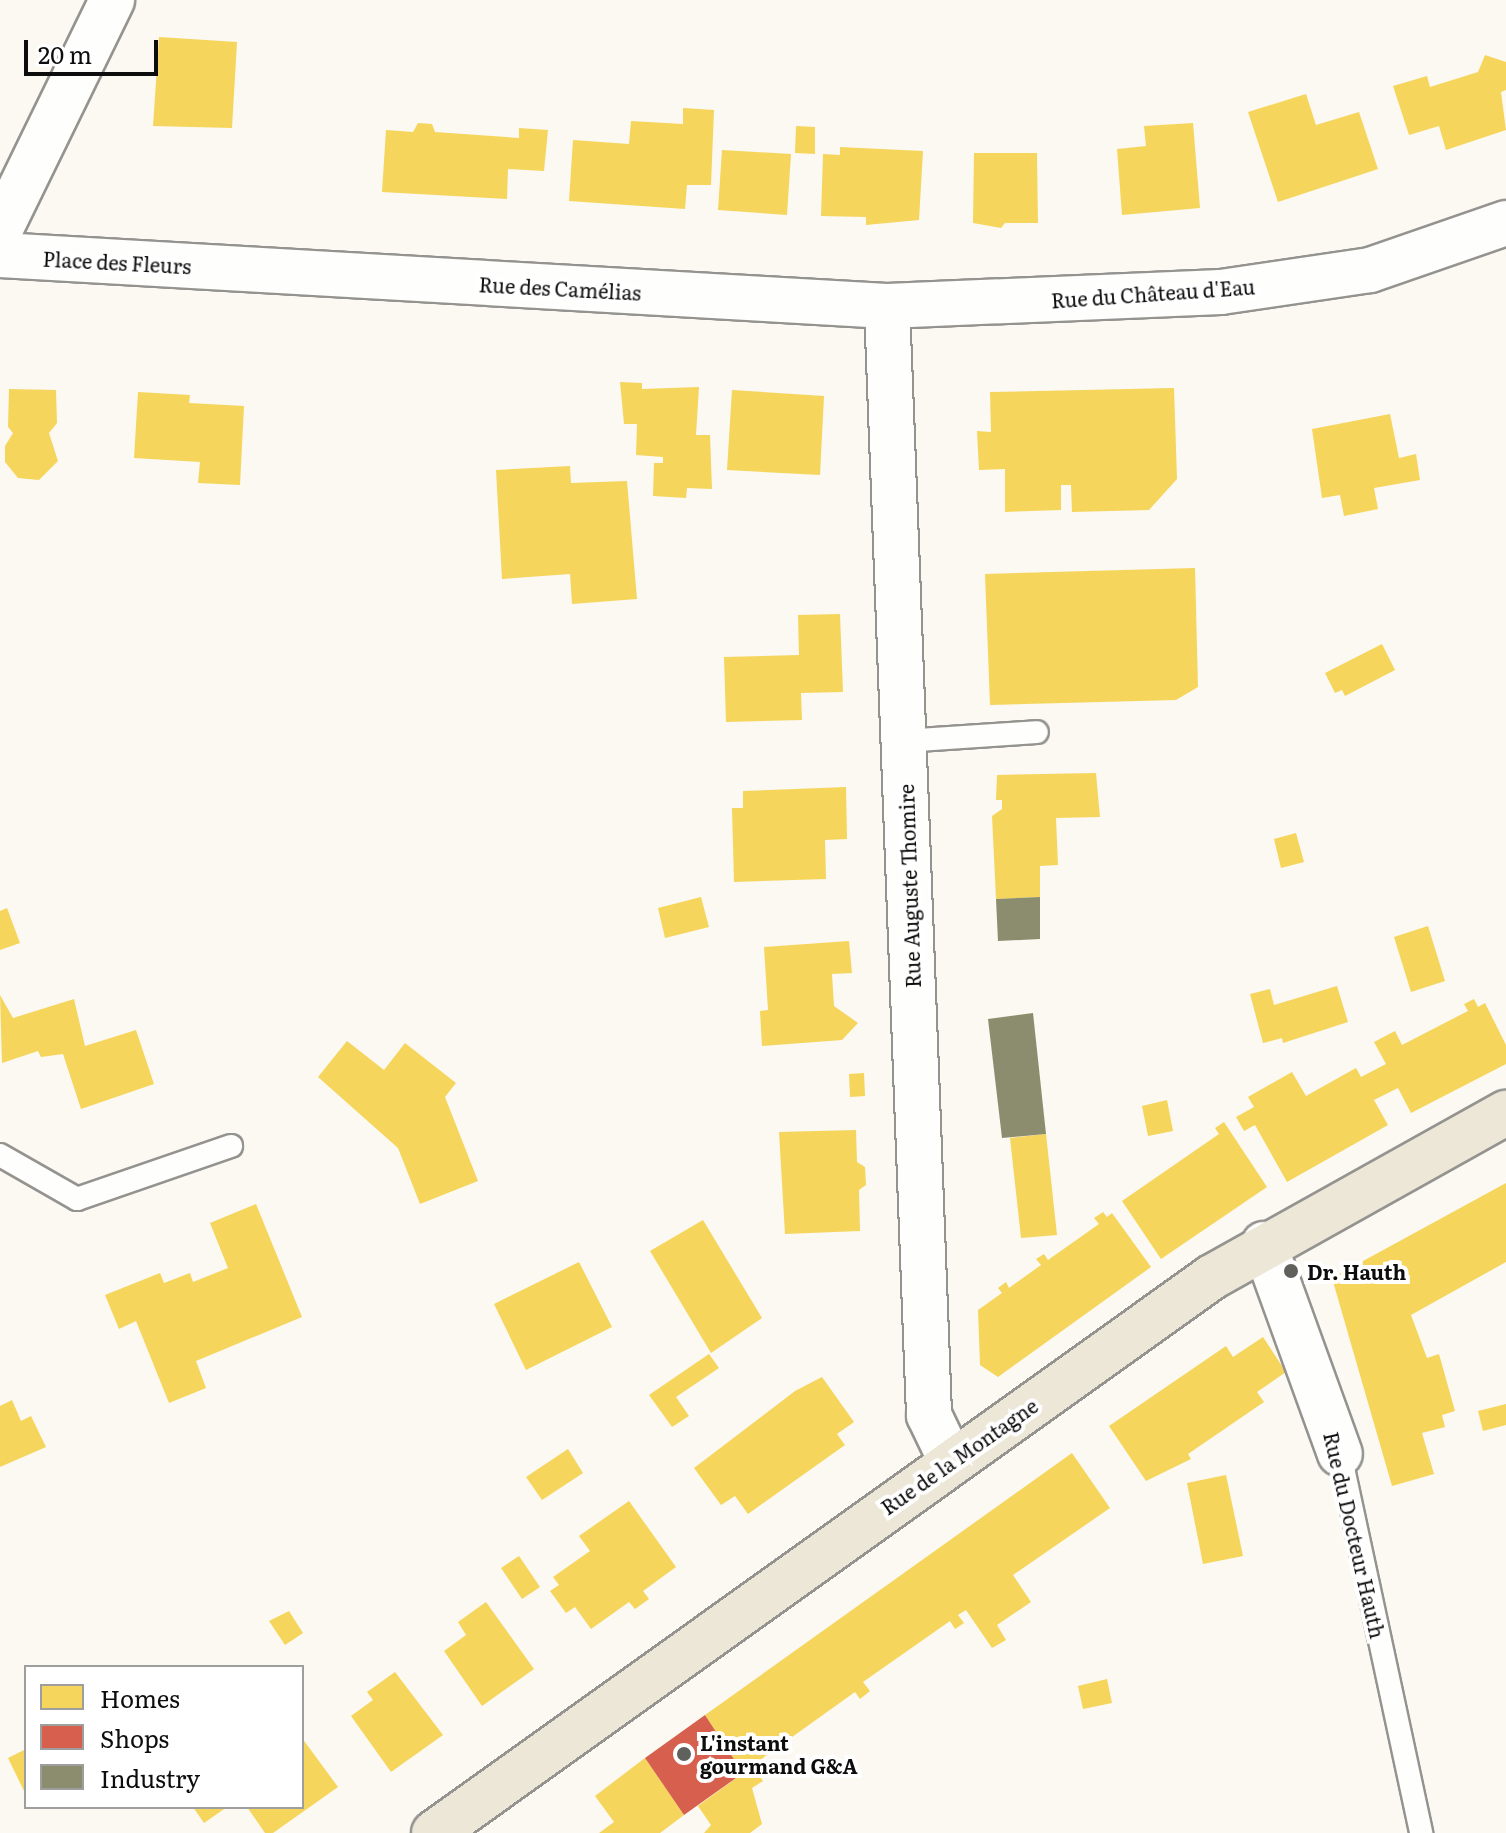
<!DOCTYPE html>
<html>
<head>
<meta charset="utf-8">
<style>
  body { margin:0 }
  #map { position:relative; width:1506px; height:1833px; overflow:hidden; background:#fbf9f1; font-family:Literata,serif }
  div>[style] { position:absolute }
  .homes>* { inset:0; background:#f6d55c }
  .shops>* { inset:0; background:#d6604d }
  .industry>* { inset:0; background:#8c8c6e }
  .roads { filter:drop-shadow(2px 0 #949390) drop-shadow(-2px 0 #949390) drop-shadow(0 2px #949390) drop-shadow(0 -2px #949390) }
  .service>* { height:22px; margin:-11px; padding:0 11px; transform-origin:11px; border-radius:11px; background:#fefefd }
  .minor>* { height:44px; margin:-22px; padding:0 22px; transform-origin:22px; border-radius:22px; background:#fefefd }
  .primary>* { height:44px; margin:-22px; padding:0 22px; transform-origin:22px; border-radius:22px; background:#ede7d8 }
  .dots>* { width:22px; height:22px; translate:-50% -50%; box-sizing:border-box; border:4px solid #fff; border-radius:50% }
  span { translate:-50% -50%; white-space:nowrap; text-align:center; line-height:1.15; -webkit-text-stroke:8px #fff; paint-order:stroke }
  .street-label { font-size:20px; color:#0d0d0d }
  .poi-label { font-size:20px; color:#0d0d0d; font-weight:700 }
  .left { translate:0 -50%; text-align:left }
  .legend { position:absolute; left:24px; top:1665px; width:280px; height:144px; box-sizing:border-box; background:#fff; border:2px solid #9e9e9e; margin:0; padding:10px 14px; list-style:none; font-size:24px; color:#0d0d0d }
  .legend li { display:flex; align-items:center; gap:16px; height:40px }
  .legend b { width:40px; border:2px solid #9e9e9e }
  .scale { position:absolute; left:24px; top:40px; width:134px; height:36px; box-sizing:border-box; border:4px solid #0d0d0d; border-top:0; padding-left:10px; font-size:24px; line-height:28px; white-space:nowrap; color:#0d0d0d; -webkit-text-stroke:6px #fff; paint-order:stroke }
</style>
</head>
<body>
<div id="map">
  <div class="homes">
    <div style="clip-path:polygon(159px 37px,237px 42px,232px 128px,153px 126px)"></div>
    <div style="clip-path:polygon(1485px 55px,1506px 62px,1506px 90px,1501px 92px,1506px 130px,1446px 150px,1439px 126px,1409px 135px,1393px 86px,1427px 76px,1430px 87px,1478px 72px)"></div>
    <div style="clip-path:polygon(1306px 94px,1316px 125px,1359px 112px,1378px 169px,1278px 202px,1248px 112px)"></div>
    <div style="clip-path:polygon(683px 108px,714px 110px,711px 185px,687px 185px,685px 209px,569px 201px,573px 140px,629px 144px,631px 121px,683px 124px)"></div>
    <div style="clip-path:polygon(418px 123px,432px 124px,435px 132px,519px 138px,519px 128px,548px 130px,544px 171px,508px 169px,507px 199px,382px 192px,386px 130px,413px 132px)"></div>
    <div style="clip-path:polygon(1193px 123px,1200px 208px,1122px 215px,1117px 149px,1146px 146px,1144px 126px)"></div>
    <div style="clip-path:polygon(796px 126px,815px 127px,815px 154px,795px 153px)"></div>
    <div style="clip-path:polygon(840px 147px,923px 151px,919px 220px,866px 225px,866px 217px,821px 216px,823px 154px,840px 155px)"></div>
    <div style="clip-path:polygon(722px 150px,791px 154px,787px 215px,718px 210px)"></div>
    <div style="clip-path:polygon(974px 153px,1037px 153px,1038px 223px,1005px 223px,1001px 228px,973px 223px)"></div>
    <div style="clip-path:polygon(620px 382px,642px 383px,642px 389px,699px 387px,696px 435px,710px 435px,712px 489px,687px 488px,686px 498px,653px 496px,654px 463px,663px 463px,663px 457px,636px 455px,637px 424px,624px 424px)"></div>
    <div style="clip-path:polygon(1174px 388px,1177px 479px,1149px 510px,1072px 512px,1071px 485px,1061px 485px,1061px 510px,1005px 512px,1005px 469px,979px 470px,977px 431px,991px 432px,990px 392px)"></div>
    <div style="clip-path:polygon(9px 389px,56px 390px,57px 423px,49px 433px,58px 461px,39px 480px,18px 478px,5px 462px,5px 446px,13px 433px,8px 427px)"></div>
    <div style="clip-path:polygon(732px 390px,824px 396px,820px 475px,727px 470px)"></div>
    <div style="clip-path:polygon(138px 392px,190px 395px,189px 403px,244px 406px,240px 485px,198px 483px,200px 462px,134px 458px)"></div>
    <div style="clip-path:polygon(1390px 414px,1399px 458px,1416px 454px,1420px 480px,1374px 488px,1378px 509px,1344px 516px,1340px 495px,1322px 498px,1312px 429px)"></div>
    <div style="clip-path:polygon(570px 466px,571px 483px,627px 481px,637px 599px,572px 604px,570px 574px,502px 579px,496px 470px)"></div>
    <div style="clip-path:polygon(1195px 568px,1198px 687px,1176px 700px,990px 705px,985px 574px)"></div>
    <div style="clip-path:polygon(840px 614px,843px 692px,801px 693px,802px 720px,726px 722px,724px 657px,799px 655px,798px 615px)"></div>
    <div style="clip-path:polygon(1382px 644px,1395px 670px,1345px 696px,1342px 690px,1335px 693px,1325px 673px)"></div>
    <div style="clip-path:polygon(1096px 773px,1100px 817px,1056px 818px,1058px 865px,1040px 866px,1040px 897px,996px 899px,992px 816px,1002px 809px,1002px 800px,996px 800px,997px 775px)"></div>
    <div style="clip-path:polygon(846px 787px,847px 839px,825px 840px,826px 879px,734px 882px,732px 808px,743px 808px,743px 791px)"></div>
    <div style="clip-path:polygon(1296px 833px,1304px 862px,1281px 868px,1274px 839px)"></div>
    <div style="clip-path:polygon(701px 897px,709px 927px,665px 938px,658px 908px)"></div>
    <div style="clip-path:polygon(7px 908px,20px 943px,0 950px,0 911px)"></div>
    <div style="clip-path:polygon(1428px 926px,1445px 981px,1411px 992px,1394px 937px)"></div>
    <div style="clip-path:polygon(849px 941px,852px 973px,832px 974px,834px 1006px,858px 1023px,842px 1040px,762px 1046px,760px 1011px,768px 1010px,764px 947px)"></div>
    <div style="clip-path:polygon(1337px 986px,1348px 1022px,1283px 1043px,1282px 1038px,1263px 1043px,1250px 994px,1270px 989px,1274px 1005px)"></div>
    <div style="clip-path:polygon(0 995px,13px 1018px,74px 999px,85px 1046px,136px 1030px,154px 1084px,81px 1109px,63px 1054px,41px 1057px,38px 1051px,2px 1063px)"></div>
    <div style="clip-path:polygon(1474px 999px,1478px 1007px,1485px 1003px,1506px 1045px,1506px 1064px,1411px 1113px,1398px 1088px,1374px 1100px,1388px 1125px,1287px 1182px,1255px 1125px,1244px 1131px,1236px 1117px,1254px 1107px,1248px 1097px,1292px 1072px,1306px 1096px,1356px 1068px,1361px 1077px,1386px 1064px,1374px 1042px,1395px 1031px,1402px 1045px,1468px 1011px,1464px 1004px)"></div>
    <div style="clip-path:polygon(347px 1041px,384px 1070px,405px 1043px,456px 1083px,445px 1097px,478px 1181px,420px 1204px,398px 1148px,318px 1077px)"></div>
    <div style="clip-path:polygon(864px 1073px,865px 1096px,850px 1097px,849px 1074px)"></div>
    <div style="clip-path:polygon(1167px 1100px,1173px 1131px,1148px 1136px,1142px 1106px)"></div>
    <div style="clip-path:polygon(1224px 1122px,1267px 1187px,1161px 1259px,1122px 1201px,1219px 1134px,1215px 1128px)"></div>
    <div style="clip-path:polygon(856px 1130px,857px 1162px,865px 1167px,866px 1185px,859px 1190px,860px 1231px,785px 1234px,779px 1132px)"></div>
    <div style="clip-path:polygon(1046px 1134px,1057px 1235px,1021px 1238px,1010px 1138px)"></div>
    <div style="clip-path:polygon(1506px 1183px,1506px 1262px,1411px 1315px,1427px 1358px,1439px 1354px,1455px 1411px,1442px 1415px,1445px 1427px,1422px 1433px,1434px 1474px,1392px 1486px,1332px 1278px)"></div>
    <div style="clip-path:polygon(256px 1204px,302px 1317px,196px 1361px,206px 1388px,169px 1403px,136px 1321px,119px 1329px,105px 1295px,160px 1273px,164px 1283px,190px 1273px,193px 1282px,228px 1268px,210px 1223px)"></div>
    <div style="clip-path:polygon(1103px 1212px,1107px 1217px,1112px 1213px,1151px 1267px,998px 1377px,980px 1365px,978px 1310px,1002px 1293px,998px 1288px,1006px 1282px,1009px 1288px,1041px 1265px,1036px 1259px,1044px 1254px,1048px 1260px,1099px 1224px,1094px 1218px)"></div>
    <div style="clip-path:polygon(703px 1220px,762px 1318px,711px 1353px,650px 1251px)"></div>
    <div style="clip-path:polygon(579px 1262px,612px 1327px,526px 1370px,494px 1304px)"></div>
    <div style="clip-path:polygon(1263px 1337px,1286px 1372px,1257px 1392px,1264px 1402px,1188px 1454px,1191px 1459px,1146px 1481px,1109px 1426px,1226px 1346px,1233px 1357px)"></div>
    <div style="clip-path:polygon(709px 1354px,719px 1368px,676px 1397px,689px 1416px,672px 1427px,649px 1395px)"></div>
    <div style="clip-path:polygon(822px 1377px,854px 1422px,837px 1434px,845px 1445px,748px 1514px,735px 1496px,721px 1505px,694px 1468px,795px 1391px)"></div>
    <div style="clip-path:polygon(12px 1400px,21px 1421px,31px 1416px,46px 1447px,0 1467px,0 1406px)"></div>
    <div style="clip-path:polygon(1506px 1404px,1506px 1425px,1483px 1431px,1478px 1411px)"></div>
    <div style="clip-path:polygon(568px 1449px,583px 1473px,542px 1500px,526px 1477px)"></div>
    <div style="clip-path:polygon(1072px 1453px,1110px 1508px,1013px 1575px,1031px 1602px,997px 1625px,1006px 1640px,992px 1648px,966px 1610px,958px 1615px,964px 1623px,955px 1629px,950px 1621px,863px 1682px,870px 1691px,860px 1699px,855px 1692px,753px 1765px,763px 1781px,752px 1788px,762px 1824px,750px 1833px,704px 1833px,711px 1825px,698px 1806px,743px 1773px,705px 1715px)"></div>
    <div style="clip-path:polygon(1226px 1475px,1243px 1556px,1203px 1564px,1187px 1483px)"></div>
    <div style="clip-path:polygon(629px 1501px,676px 1567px,643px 1591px,649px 1599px,635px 1609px,629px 1602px,591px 1629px,575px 1607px,566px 1613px,550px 1591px,559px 1585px,553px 1577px,590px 1551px,579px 1536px)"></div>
    <div style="clip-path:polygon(519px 1556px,540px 1587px,522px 1599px,501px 1568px)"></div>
    <div style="clip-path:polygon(486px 1602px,534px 1669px,482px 1706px,444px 1651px,466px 1635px,458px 1622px)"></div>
    <div style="clip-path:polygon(289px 1611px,303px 1633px,285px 1645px,269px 1621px)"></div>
    <div style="clip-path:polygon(395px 1672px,443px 1735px,391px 1772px,351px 1716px,373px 1700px,367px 1692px)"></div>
    <div style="clip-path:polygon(1107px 1679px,1112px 1703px,1083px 1709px,1078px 1686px)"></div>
    <div style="clip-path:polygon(302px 1738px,338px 1787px,273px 1833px,265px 1833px,247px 1807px,302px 1807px)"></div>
    <div style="clip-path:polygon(26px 1749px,26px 1795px,8px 1758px)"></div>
    <div style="clip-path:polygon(645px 1758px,684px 1815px,660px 1833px,599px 1833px,614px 1822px,595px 1796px)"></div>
    <div style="clip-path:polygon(193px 1807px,227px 1807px,204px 1823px)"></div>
  </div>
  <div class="shops">
    <div style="clip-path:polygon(705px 1715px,743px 1773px,684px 1815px,645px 1758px)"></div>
  </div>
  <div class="industry">
    <div style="clip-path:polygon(1040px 897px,1040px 939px,998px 941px,996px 899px)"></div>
    <div style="clip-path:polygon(1033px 1013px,1046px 1134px,1002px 1138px,988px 1019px)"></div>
  </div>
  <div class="roads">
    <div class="service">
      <div style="left:903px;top:741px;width:134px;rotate:-3.8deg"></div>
      <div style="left:0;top:1155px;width:89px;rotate:29.7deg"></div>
      <div style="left:77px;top:1199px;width:163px;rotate:-19deg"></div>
      <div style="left:1340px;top:1454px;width:388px;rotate:77.9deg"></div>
    </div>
    <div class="minor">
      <div style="left:0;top:230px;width:256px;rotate:-64deg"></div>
      <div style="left:0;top:255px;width:888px;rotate:3.29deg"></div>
      <div style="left:887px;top:306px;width:334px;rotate:-2.4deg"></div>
      <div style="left:1221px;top:292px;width:151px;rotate:-8.4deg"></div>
      <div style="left:1370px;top:270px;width:144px;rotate:-19.1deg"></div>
      <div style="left:887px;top:306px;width:1110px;rotate:87.83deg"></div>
      <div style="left:929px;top:1415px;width:51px;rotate:64.4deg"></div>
      <div style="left:1264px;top:1244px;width:223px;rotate:70.1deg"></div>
    </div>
    <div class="primary">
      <div style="left:434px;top:1833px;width:956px;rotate:-35.55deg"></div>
      <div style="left:1212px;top:1277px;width:337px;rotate:-29.2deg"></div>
    </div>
  </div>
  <div class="dots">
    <div style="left:1291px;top:1271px;background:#60605d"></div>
    <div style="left:684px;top:1754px;background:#60605d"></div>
  </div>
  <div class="street-label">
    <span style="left:117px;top:262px;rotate:3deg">Place des Fleurs</span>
    <span style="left:560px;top:288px;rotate:3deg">Rue des Camélias</span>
    <span style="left:1153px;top:293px;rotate:-4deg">Rue du Château d'Eau</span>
    <span style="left:909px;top:886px;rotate:-92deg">Rue Auguste Thomire</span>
    <span style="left:959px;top:1456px;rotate:-35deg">Rue de la Montagne</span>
    <span style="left:1355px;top:1535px;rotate:77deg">Rue du Docteur Hauth</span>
  </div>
  <div class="poi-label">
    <span class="left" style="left:1307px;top:1271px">Dr. Hauth</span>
    <span class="left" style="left:700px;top:1754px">L'instant<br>gourmand G&amp;A</span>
  </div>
  <ul class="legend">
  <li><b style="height:22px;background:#f6d55c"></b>Homes</li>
  <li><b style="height:22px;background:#d6604d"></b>Shops</li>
  <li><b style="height:22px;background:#8c8c6e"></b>Industry</li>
  </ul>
  <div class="scale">20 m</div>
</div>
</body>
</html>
